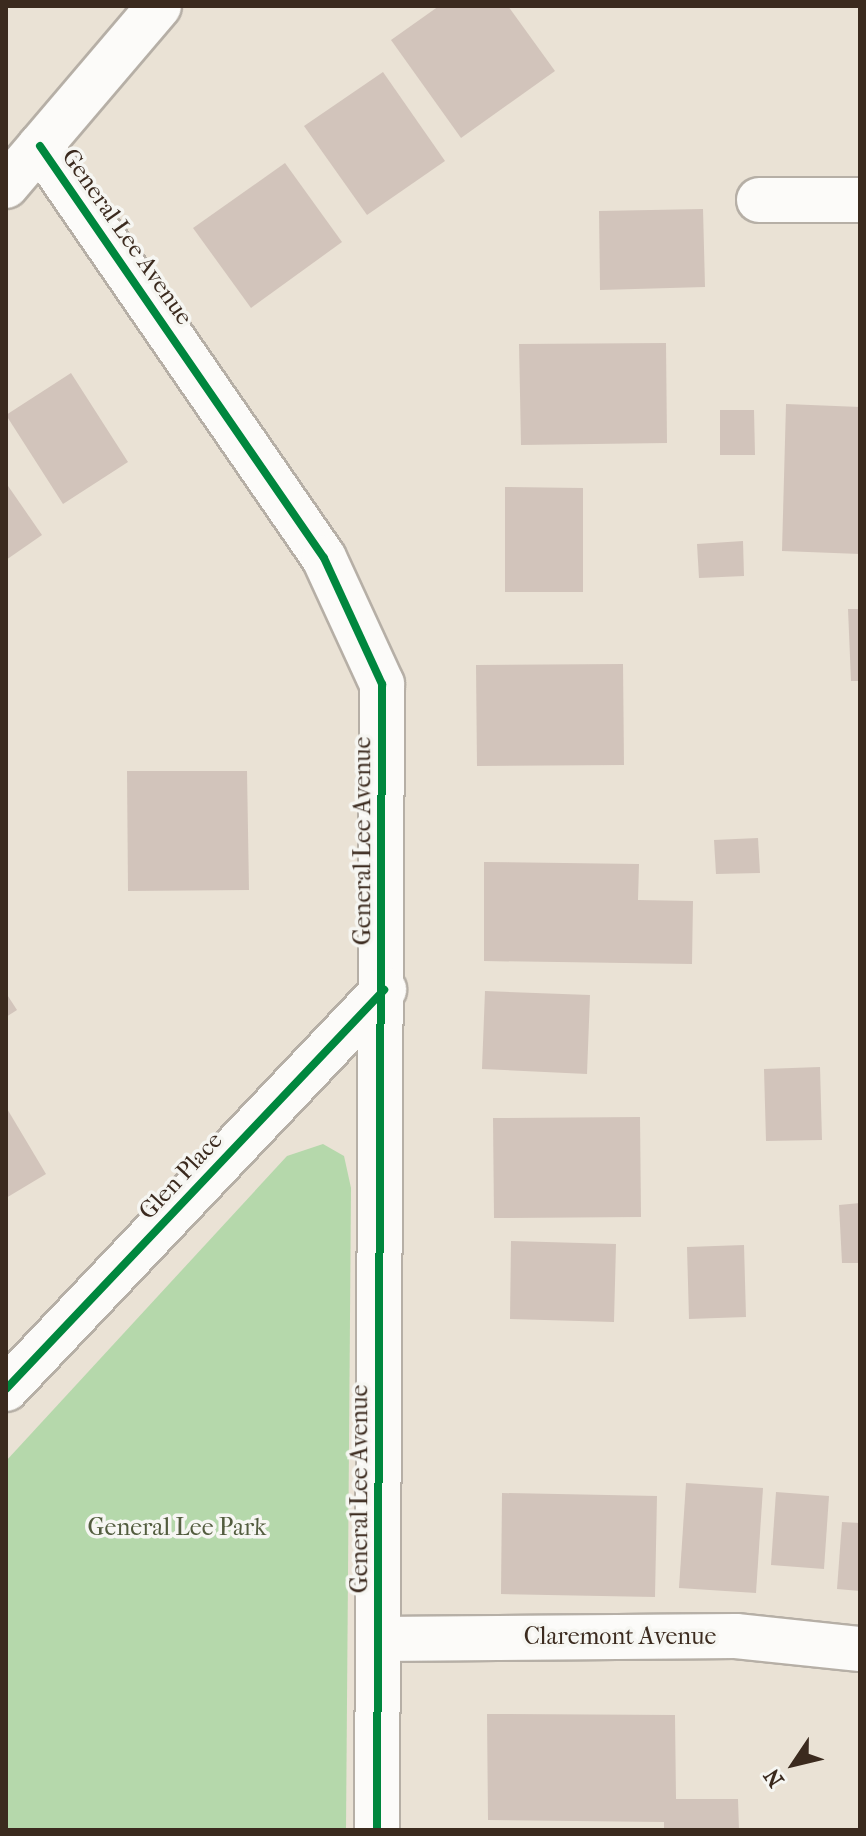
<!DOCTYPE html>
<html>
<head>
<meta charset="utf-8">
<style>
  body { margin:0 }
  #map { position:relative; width:866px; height:1836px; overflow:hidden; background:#eae2d5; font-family:"IM FELL French Canon",serif }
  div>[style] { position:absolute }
  .green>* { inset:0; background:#b5d8ab }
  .building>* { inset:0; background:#d2c4bb }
  .roads { filter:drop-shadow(2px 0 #b6afa6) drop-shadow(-2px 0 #b6afa6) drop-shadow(0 2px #b6afa6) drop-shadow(0 -2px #b6afa6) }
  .minor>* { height:44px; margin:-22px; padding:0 22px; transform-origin:22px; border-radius:22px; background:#fcfbf9 }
  .cycleway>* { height:8px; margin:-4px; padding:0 4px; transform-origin:4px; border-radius:4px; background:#00873e }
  span { translate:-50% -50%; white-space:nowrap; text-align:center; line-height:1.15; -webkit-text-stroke:7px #f6f6f2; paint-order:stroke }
  .street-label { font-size:24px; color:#3b2a1e }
  .park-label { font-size:24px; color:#525c3e }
  .frame { position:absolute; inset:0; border:8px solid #3b2a1e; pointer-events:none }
  .north { position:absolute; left:754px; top:1724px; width:80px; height:80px; -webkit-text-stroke:6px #f6f6f2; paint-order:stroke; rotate:235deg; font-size:22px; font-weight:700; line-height:32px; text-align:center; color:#3b2a1e }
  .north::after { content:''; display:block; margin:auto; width:28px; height:36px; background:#3b2a1e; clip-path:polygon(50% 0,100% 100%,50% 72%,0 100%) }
</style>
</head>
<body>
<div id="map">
  <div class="green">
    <div style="clip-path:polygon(323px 1144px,344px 1156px,351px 1188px,346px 1830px,6px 1830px,6px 1461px,287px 1156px)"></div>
  </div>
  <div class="building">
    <div style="clip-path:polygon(439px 6px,508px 6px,555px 71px,461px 138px,391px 40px)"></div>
    <div style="clip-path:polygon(383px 72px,445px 161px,367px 215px,304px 126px)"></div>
    <div style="clip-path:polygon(285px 163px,342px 242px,251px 308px,193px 228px)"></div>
    <div style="clip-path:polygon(703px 209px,705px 287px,600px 290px,599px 211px)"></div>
    <div style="clip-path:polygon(666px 343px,667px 443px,521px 445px,519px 344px)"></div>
    <div style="clip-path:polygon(71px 373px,128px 462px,63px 504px,6px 415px)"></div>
    <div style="clip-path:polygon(786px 404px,860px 407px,860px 554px,782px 551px)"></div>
    <div style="clip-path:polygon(720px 410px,754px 410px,755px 455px,720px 455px)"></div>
    <div style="clip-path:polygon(6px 483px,42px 535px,6px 560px)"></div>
    <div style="clip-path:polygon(505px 487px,583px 488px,583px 592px,505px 592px)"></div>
    <div style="clip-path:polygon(743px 541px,744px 576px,699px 578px,697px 544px)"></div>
    <div style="clip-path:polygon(848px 609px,860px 609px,860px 681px,851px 681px)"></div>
    <div style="clip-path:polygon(623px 664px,624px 765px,477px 766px,476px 665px)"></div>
    <div style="clip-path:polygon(127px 771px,247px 771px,249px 890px,128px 891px)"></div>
    <div style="clip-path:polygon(758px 838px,760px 873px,716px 874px,714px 840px)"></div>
    <div style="clip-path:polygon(484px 862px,639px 864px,638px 900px,693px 901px,692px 964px,484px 961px)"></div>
    <div style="clip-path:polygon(485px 991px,590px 995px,587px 1074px,482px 1069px)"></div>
    <div style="clip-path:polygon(6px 993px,17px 1010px,6px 1017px)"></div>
    <div style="clip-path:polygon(820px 1067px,822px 1140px,766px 1141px,764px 1069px)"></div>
    <div style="clip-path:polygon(6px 1107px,46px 1174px,6px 1198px)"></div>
    <div style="clip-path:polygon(640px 1117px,641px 1217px,494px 1218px,493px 1118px)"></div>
    <div style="clip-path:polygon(860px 1203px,860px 1263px,842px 1263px,839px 1205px)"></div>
    <div style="clip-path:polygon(511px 1241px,616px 1244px,614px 1322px,510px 1319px)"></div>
    <div style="clip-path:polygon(744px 1245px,746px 1317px,689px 1319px,687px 1247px)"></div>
    <div style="clip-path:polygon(686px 1483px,763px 1488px,756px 1593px,679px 1588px)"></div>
    <div style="clip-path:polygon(776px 1492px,829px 1496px,824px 1569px,771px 1565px)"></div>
    <div style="clip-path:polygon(502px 1493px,657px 1496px,655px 1597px,501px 1594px)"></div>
    <div style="clip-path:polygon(842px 1522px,860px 1523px,860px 1591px,837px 1589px)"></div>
    <div style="clip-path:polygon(487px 1714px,675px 1715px,676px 1799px,738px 1799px,739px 1830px,664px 1830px,664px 1822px,488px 1820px)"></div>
  </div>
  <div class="roads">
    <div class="minor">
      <div style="left:40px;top:146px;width:500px;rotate:55.42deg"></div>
      <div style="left:324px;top:558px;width:139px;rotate:65.3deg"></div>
      <div style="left:382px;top:684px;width:1146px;rotate:90.25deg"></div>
      <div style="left:6px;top:186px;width:236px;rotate:-49.6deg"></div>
      <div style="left:759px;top:200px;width:101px"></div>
      <div style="left:6px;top:1389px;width:550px;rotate:-46.55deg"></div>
      <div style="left:379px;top:1639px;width:357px;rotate:-0.5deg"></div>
      <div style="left:736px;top:1636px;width:125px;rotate:6deg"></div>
    </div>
  </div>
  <div class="cycleway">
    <div style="left:40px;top:146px;width:500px;rotate:55.42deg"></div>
    <div style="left:324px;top:558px;width:139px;rotate:65.3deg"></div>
    <div style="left:382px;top:684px;width:1146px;rotate:90.25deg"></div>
    <div style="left:6px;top:1389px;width:550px;rotate:-46.55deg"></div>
  </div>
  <div class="street-label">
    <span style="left:127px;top:237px;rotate:55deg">General Lee Avenue</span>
    <span style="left:363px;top:841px;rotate:-90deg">General Lee Avenue</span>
    <span style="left:181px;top:1176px;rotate:-47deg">Glen Place</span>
    <span style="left:360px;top:1489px;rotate:-90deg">General Lee Avenue</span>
    <span style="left:620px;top:1637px">Claremont Avenue</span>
  </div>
  <div class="park-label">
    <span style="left:177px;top:1528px">General Lee Park</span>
  </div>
  <div class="frame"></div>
  <div class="north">N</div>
</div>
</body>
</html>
